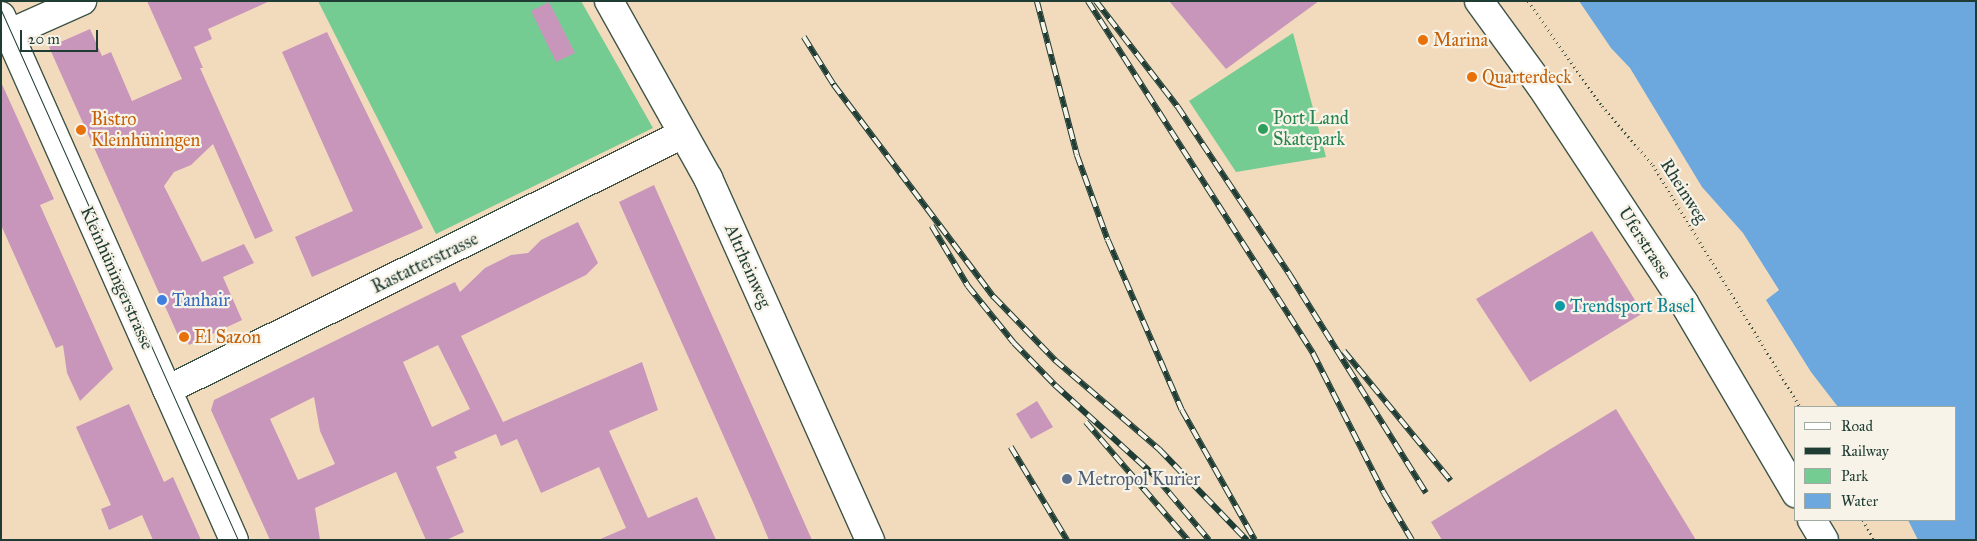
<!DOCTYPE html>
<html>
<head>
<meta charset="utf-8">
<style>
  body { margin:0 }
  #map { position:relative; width:1977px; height:541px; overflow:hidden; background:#f2dbbc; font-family:"IM FELL Great Primer",serif }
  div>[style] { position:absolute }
  .green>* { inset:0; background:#74cc92 }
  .water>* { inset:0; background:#6ca8dd }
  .building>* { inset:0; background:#c896bb }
  .path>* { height:3px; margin-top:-1.5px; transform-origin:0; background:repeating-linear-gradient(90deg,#3f5548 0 1px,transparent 0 5px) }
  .roads { filter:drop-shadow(1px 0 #3f5548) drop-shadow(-1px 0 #3f5548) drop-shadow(0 1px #3f5548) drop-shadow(0 -1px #3f5548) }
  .minor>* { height:28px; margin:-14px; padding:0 14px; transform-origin:14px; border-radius:14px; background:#fff }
  .tram>* { height:1px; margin:-0.5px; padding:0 0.5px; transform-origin:0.5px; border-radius:0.5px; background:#1f3d34 }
  .rail>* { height:5.5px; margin-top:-2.75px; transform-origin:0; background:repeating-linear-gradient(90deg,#f7f3e8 0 11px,#1f3d34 0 22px); box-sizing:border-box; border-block:1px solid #1f3d34 }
  .dots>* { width:14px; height:14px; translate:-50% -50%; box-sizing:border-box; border:2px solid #f7f3e8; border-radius:50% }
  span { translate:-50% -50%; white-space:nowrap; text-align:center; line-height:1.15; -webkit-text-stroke:4.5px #f7f3e8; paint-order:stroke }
  .food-label { font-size:18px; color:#c56008 }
  .left { translate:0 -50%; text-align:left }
  .leisure-label { font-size:18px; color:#27864d }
  .street-label { font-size:18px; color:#1f3d34 }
  .shop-label { font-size:18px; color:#366cbe }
  .culture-label { font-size:18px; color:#0d838f }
  .service-label { font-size:18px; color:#4e5e75 }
  .frame { position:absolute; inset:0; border:2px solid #1f3d34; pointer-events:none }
  .legend { position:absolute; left:1794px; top:406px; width:162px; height:115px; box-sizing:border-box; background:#f7f3e8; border:1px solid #a1aaa0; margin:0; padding:6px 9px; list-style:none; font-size:15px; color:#1f3d34 }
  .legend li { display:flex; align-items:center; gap:10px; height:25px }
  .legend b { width:25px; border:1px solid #a1aaa0 }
  .scale { position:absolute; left:20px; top:30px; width:78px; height:22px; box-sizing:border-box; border:2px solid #1f3d34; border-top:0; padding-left:6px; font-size:15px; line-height:18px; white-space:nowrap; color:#1f3d34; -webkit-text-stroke:4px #f7f3e8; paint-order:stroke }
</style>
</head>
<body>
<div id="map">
  <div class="green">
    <div style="clip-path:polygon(318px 1px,581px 1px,653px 128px,436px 234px)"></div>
    <div style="clip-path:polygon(1293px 33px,1326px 157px,1236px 172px,1189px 101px)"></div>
  </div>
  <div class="water">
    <div style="clip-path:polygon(1579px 1px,1976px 1px,1976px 540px,1918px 540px,1908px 520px,1956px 520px,1956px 407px,1838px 407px,1811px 372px,1766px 300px,1779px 290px,1743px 233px,1702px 187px,1630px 68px,1611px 48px)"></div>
  </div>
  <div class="building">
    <div style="clip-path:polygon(147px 1px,270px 1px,208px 29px,212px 39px,194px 47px,203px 68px,200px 68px,273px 231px,255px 239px,213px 144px,191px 165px,174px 172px,164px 186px,202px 262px,244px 244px,254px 263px,223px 277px,242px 320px,189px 345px,187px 341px,181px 342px,49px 47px,90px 29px,102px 56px,111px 52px,132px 101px,182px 79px)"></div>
    <div style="clip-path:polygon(1169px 1px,1319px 1px,1226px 69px)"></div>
    <div style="clip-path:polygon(549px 2px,575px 53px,556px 62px,531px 11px)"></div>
    <div style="clip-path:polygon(327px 32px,423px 228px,312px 277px,295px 237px,353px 211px,282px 52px)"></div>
    <div style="clip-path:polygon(1px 82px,54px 199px,40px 205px,113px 369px,80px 401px,67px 373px,63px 345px,56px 348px,1px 225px)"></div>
    <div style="clip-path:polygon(654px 185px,792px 495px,812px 540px,769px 540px,753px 502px,619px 202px)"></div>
    <div style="clip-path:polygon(evenodd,578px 222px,598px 263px,586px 275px,461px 336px,503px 422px,642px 362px,658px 410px,609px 431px,648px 518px,697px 497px,716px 540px,598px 540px,626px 528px,599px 467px,541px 493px,517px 439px,501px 446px,496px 434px,454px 452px,457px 458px,436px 467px,464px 532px,446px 540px,426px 540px,396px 472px,315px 508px,320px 540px,270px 540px,211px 410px,214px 400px,455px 282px,460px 292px,485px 268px,511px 255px,528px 253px,541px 240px,578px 222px,438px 345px,470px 409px,432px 427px,403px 362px,438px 345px,578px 222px,314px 397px,320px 431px,335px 464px,298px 480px,270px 419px,314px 397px)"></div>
    <div style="clip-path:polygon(1592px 231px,1643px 313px,1530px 382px,1476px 299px)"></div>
    <div style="clip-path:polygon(1037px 401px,1053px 427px,1031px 439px,1016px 414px)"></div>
    <div style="clip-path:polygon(129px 404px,164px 482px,173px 477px,201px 540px,153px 540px,142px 515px,109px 530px,101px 509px,111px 505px,76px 427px)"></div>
    <div style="clip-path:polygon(1616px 409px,1696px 540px,1442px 540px,1431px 522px)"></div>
  </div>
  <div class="path">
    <div style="left:1528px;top:1px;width:128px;rotate:54.8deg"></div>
    <div style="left:1602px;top:106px;width:78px;rotate:49.2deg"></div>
    <div style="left:1653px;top:165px;width:283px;rotate:58.7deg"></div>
    <div style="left:1863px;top:520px;width:23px;rotate:61deg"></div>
  </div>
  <div class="roads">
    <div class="minor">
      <div style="left:609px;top:1px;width:203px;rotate:60.8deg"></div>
      <div style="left:708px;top:178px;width:397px;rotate:65.9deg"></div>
      <div style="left:1479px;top:1px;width:105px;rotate:53.9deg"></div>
      <div style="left:1541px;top:86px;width:260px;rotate:56.6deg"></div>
      <div style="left:1684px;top:303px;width:221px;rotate:59.5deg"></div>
      <div style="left:1px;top:16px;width:573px;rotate:66.03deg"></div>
      <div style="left:1px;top:37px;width:89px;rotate:-24deg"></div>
      <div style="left:167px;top:390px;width:576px;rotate:-26.39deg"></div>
      <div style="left:1812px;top:520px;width:23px;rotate:59deg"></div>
    </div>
  </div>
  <div class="tram">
    <div style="left:1px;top:10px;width:581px;rotate:65.91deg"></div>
  </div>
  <div class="rail">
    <div style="left:1037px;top:1px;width:159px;rotate:75.4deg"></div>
    <div style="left:1077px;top:155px;width:90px;rotate:70deg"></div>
    <div style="left:1108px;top:240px;width:185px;rotate:66.5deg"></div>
    <div style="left:1182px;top:410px;width:149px;rotate:60.7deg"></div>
    <div style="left:1088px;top:1px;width:418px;rotate:57.4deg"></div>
    <div style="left:1313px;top:353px;width:157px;rotate:63.1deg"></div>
    <div style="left:1384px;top:493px;width:55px;rotate:59.2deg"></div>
    <div style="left:1096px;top:1px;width:134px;rotate:52.3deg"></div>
    <div style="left:1178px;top:107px;width:202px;rotate:56.3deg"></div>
    <div style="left:1290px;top:275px;width:257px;rotate:58deg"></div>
    <div style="left:804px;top:37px;width:57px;rotate:58deg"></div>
    <div style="left:834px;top:85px;width:266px;rotate:53deg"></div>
    <div style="left:994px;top:297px;width:88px;rotate:45.9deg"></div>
    <div style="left:1055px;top:360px;width:137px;rotate:40.6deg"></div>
    <div style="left:1159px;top:449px;width:127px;rotate:46deg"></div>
    <div style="left:932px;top:226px;width:70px;rotate:59deg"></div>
    <div style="left:968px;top:286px;width:73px;rotate:51.1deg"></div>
    <div style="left:1014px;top:343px;width:59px;rotate:45.7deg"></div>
    <div style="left:1055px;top:385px;width:135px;rotate:42.3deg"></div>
    <div style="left:1155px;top:476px;width:84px;rotate:49.8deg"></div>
    <div style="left:1344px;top:351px;width:168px;rotate:50.5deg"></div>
    <div style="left:1086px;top:422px;width:156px;rotate:49.2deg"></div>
    <div style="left:1011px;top:447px;width:109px;rotate:58.9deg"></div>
  </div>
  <div class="dots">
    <div style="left:1423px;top:40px;background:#e8710a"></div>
    <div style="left:1472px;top:77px;background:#e8710a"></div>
    <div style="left:1263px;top:129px;background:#2e9e5b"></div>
    <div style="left:81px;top:130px;background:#e8710a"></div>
    <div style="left:162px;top:300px;background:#3f7fe0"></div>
    <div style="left:1560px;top:306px;background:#0f9aa8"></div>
    <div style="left:184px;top:337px;background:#e8710a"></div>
    <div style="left:1067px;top:479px;background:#5c6f8a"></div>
  </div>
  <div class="food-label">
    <span class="left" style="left:1433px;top:40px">Marina</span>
    <span class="left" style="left:1482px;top:77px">Quarterdeck</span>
    <span class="left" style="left:91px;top:130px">Bistro<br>Kleinhüningen</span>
    <span class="left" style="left:194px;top:337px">El Sazon</span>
  </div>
  <div class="leisure-label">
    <span class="left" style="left:1273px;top:129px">Port Land<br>Skatepark</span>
  </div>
  <div class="street-label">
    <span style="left:1684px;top:191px;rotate:58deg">Rheinweg</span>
    <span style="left:1645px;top:243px;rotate:57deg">Uferstrasse</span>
    <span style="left:425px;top:263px;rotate:-26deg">Rastatterstrasse</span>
    <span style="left:748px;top:266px;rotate:66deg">Altrheinweg</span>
    <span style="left:117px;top:278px;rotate:66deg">Kleinhüningerstrasse</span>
  </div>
  <div class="shop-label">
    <span class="left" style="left:172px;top:300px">Tanhair</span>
  </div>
  <div class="culture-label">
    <span class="left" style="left:1570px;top:306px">Trendsport Basel</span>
  </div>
  <div class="service-label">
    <span class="left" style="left:1077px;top:479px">Metropol Kurier</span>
  </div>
  <div class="frame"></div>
  <ul class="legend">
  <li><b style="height:6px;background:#fff"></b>Road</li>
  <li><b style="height:6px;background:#1f3d34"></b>Railway</li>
  <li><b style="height:14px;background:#74cc92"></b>Park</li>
  <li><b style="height:14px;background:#6ca8dd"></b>Water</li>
  </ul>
  <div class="scale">20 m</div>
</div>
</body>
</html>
